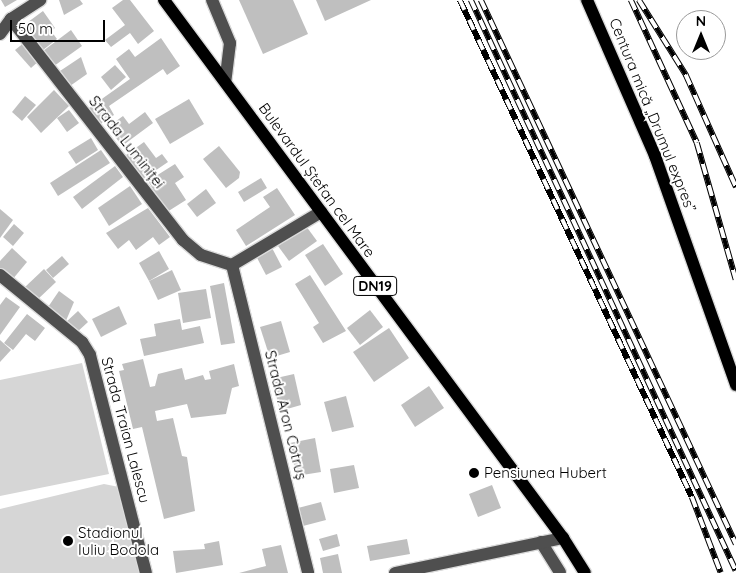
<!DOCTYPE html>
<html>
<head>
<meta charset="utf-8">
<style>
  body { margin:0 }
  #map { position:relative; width:736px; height:573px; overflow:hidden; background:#fff; font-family:Quicksand,sans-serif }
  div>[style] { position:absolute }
  .green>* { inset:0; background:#d6d6d6 }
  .building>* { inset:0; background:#bfbfbf }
  .roads { filter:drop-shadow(1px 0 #dbdbdb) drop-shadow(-1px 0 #dbdbdb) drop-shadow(0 1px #dbdbdb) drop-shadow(0 -1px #dbdbdb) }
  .minor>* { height:12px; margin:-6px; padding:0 6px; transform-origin:6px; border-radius:6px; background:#4f4f4f }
  .major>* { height:12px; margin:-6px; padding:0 6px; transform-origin:6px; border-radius:6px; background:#000 }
  .rail>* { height:5.5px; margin-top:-2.75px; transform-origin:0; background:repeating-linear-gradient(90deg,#fff 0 11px,#000 0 22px); box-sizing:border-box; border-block:1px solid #000 }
  .dots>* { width:14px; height:14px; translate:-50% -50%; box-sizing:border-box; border:2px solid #fff; border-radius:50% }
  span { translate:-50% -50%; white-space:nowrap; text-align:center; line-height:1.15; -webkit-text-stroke:4px #fff; paint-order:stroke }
  .shield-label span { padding:1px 4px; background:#fff; border:1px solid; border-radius:4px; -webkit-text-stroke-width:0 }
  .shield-label { font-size:14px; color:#000; font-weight:700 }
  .street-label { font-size:15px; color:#000 }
  .poi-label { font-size:15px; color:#000 }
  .left { translate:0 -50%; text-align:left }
  .north { position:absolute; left:676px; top:10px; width:50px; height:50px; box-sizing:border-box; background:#fff; border:1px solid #999; border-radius:50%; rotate:0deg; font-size:14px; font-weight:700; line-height:20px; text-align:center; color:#000 }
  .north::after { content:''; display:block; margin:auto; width:18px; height:22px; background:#000; clip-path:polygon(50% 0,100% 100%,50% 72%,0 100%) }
  .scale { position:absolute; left:10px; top:20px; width:95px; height:22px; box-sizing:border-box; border:2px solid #000; border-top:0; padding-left:6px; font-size:15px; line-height:18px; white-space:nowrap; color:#000; -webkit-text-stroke:4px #fff; paint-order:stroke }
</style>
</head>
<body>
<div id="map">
  <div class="green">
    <div style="clip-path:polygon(82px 363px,109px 474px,0 496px,0 380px)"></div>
    <div style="clip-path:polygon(104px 484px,119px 487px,143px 573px,0 573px,0 509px)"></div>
  </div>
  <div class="building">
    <div style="clip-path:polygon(1px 0,17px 0,5px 7px)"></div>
    <div style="clip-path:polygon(59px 0,80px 0,83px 4px,64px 15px)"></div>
    <div style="clip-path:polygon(123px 0,130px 0,154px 31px,138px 44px,130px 33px,111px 47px,105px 40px,125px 25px,112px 8px)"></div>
    <div style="clip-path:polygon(239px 0,293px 0,308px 34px,263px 54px)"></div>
    <div style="clip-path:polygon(316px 0,371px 0,325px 21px)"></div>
    <div style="clip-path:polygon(43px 11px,55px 28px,51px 31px,57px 39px,43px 50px,24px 25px)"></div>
    <div style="clip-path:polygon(71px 30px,82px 46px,54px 66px,43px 51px)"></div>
    <div style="clip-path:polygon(161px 38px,180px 66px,167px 75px,163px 69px,109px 106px,114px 115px,100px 124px,89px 108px,130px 79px,116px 59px,129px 49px,135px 57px)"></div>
    <div style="clip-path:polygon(25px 42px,40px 60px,31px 68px,15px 50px)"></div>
    <div style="clip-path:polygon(81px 57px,87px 74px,70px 86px,60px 71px)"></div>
    <div style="clip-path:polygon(115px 65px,126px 77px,111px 90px,101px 77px)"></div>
    <div style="clip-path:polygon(54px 90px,69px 106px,41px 133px,27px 117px)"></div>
    <div style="clip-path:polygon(25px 96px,36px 105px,22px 121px,12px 112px)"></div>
    <div style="clip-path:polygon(189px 99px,204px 124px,170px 144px,155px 119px)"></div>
    <div style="clip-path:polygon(69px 110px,79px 123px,67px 132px,57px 118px)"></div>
    <div style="clip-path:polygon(145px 112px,153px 123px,122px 146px,108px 127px,123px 116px,129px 124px)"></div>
    <div style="clip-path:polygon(91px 138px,98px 150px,76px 164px,68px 152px)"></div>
    <div style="clip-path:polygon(144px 142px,156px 158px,162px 154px,168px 162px,143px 179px,126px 155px)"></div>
    <div style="clip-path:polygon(219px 146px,240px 172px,239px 178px,226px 188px,203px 159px)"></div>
    <div style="clip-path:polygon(101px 150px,110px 163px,58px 196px,50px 183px)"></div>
    <div style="clip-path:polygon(175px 164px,184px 177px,175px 183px,186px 200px,167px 212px,148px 181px)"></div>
    <div style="clip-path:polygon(115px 166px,123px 177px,82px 209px,73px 197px)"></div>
    <div style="clip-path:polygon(261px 178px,267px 188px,244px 202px,238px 192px)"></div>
    <div style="clip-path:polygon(130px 186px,142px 204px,109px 226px,98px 208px)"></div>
    <div style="clip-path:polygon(277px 188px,295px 215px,246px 246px,236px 230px,270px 207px,263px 197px)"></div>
    <div style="clip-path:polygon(206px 189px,216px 203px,197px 217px,187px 204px)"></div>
    <div style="clip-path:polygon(148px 208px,170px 237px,159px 245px,153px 237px,136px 250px,129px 240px,118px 249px,106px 233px)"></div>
    <div style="clip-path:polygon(0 209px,13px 220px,0 238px)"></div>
    <div style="clip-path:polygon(14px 224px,24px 233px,13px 246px,3px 237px)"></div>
    <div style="clip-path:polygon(306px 226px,317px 241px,289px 261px,278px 246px)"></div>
    <div style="clip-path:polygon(323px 244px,343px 274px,325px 286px,305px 255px)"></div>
    <div style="clip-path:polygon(271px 246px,282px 267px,266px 275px,255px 254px)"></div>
    <div style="clip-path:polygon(12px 248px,27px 262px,12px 280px,0 269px,0 261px)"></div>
    <div style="clip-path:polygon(159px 251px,169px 269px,149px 281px,139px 263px)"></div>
    <div style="clip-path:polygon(62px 256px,69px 264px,53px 278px,46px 270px)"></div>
    <div style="clip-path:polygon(44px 269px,56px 282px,36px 301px,24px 288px)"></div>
    <div style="clip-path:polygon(172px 270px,181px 290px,158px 300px,149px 281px)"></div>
    <div style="clip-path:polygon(310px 275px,346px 331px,323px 343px,313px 327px,319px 323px,295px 284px)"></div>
    <div style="clip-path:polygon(224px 283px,235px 343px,221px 345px,210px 286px)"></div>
    <div style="clip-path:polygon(206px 289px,211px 318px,183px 323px,178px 293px)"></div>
    <div style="clip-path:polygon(59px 291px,74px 302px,65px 323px,46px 310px)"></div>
    <div style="clip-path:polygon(6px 297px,20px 307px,0 335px,0 305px)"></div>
    <div style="clip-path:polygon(119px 306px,127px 324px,101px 337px,92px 319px)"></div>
    <div style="clip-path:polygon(370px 310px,383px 327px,360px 345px,347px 328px)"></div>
    <div style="clip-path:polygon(78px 311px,88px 322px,75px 334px,65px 323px)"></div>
    <div style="clip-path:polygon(27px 314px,45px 328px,35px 341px,26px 334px,13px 350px,4px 343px)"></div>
    <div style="clip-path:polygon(180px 319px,182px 330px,200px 326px,204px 343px,144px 356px,140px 339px,156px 336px,154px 324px)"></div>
    <div style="clip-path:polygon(281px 321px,290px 352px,270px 358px,260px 327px)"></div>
    <div style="clip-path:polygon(389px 328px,409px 358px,374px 382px,353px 352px)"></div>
    <div style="clip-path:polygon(0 340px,11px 350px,0 362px)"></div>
    <div style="clip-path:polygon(143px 359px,150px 387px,155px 386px,158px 374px,182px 368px,185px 380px,203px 375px,205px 380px,211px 379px,209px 371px,234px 364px,239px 386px,232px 388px,226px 414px,191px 418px,187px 404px,155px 411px,157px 421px,173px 418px,182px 456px,187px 457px,195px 511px,164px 519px,142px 427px,133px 429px,119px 371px,124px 370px,122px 364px)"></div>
    <div style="clip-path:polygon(294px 374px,301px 405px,280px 411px,272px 379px)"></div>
    <div style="clip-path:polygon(429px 386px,444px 408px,415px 427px,401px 405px)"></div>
    <div style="clip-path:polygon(346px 396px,354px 427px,332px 432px,324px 402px)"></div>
    <div style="clip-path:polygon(315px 438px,321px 472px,296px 476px,290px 443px)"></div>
    <div style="clip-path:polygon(354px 465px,359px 488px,334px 493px,330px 469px)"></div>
    <div style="clip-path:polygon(492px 485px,501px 508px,478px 517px,469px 494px)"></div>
    <div style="clip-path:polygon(321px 502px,326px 520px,303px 526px,298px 508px)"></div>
    <div style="clip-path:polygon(337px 534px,340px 546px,323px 551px,319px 539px)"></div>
    <div style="clip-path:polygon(407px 539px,410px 554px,370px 561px,367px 546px)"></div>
    <div style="clip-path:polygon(219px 541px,223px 565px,176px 573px,173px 551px,205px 549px,204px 544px)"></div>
    <div style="clip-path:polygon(281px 545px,288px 573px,239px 573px,266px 566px,262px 549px)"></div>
    <div style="clip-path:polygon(338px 554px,342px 573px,323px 573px,320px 558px)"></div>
  </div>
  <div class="roads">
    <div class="minor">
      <div style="left:212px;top:0;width:47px;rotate:67.3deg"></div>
      <div style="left:230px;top:43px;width:39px;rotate:97deg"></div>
      <div style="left:11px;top:19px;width:280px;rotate:52.1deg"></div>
      <div style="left:183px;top:240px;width:23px;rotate:40deg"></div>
      <div style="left:201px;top:255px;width:33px;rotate:18deg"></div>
      <div style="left:0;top:34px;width:19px;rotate:-54deg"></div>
      <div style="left:11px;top:19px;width:35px;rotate:-33deg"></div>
      <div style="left:232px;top:265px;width:317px;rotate:76.1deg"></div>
      <div style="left:232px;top:265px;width:104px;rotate:-30.8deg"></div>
      <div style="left:0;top:275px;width:106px;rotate:39.3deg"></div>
      <div style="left:82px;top:342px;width:15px;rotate:58deg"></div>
      <div style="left:90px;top:355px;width:225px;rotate:75.6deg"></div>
      <div style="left:541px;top:542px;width:36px;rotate:58deg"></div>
      <div style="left:395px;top:573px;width:172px;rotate:-11.8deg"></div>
    </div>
    <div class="major">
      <div style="left:164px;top:0;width:670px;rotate:53.44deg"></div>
      <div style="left:563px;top:538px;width:41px;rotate:57.8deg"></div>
      <div style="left:587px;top:0;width:170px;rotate:66.4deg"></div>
      <div style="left:655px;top:156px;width:243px;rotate:70.5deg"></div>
    </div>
  </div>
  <div class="rail">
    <div style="left:460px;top:0;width:548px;rotate:64.98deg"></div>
    <div style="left:692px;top:497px;width:81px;rotate:69.1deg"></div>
    <div style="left:471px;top:0;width:629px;rotate:65.1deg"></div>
    <div style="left:481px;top:0;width:601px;rotate:64.89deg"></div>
    <div style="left:631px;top:0;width:157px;rotate:65.2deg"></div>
    <div style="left:697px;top:143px;width:142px;rotate:74.1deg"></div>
    <div style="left:639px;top:0;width:89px;rotate:57.9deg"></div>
    <div style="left:686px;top:75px;width:123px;rotate:65.9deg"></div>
  </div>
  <div class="dots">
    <div style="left:474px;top:473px;background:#000"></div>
    <div style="left:68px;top:541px;background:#000"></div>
  </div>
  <div class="shield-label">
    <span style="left:375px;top:286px">DN19</span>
  </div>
  <div class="street-label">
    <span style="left:653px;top:115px;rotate:68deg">Centura mică „Drumul expres”</span>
    <span style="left:127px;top:142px;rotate:52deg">Strada Luminiței</span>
    <span style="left:317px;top:180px;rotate:54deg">Bulevardul Ștefan cel Mare</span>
    <span style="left:286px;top:415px;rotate:76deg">Strada Aron Cotruș</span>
    <span style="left:126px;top:430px;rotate:75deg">Strada Traian Lalescu</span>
  </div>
  <div class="poi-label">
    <span class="left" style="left:484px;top:473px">Pensiunea Hubert</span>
    <span class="left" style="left:78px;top:541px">Stadionul<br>Iuliu Bodola</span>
  </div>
  <div class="north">N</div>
  <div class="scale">50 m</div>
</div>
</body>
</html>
